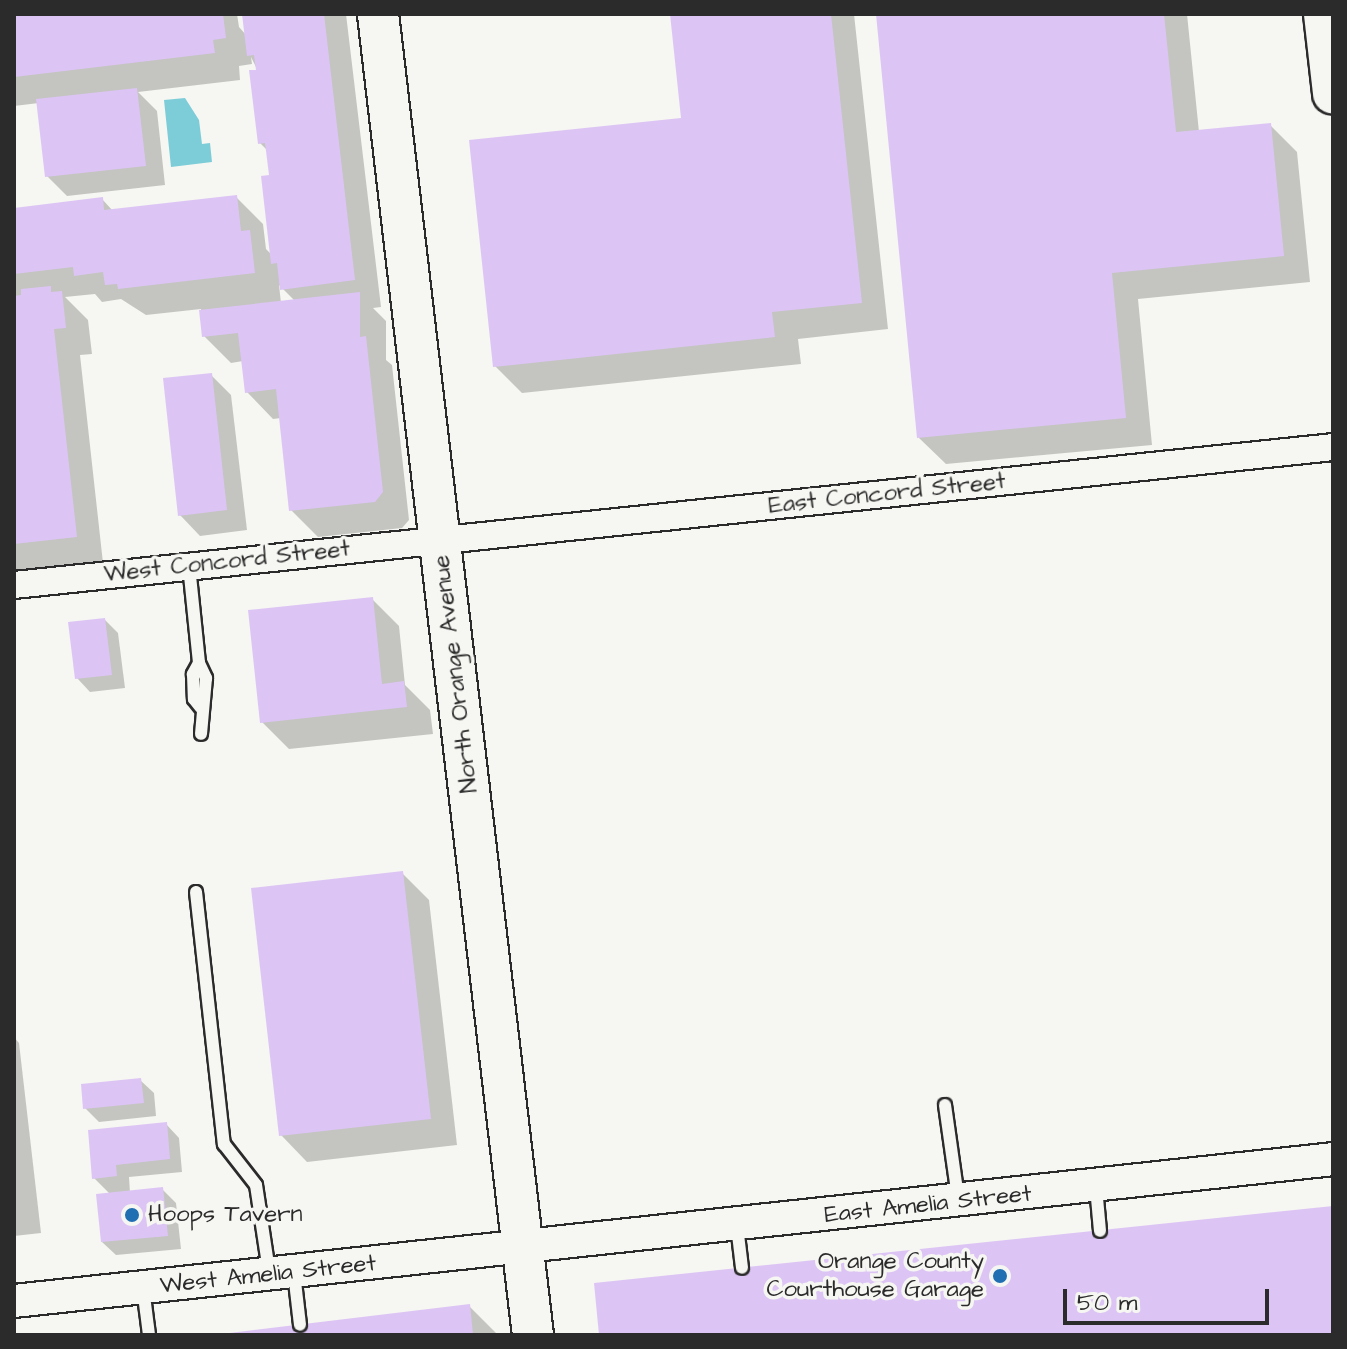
<!DOCTYPE html>
<html>
<head>
<meta charset="utf-8">
<style>
  body { margin:0 }
  #map { position:relative; width:1347px; height:1349px; overflow:hidden; background:#f6f6f2; font-family:"Architects Daughter",sans-serif }
  div>[style] { position:absolute }
  .water>* { inset:0; background:#7dcdd9 }
  .shadow>* { inset:0; background:#0003 }
  .building>* { inset:0; background:#dcc5f4 }
  .roads { filter:drop-shadow(2px 0 #2b2b2b) drop-shadow(-2px 0 #2b2b2b) drop-shadow(0 2px #2b2b2b) drop-shadow(0 -2px #2b2b2b) }
  .service>* { height:12px; margin:-6px; padding:0 6px; transform-origin:6px; border-radius:6px; background:#f6f6f2 }
  .minor>* { height:26px; margin:-13px; padding:0 13px; transform-origin:13px; border-radius:13px; background:#f6f6f2 }
  .tertiary>* { height:32px; margin:-16px; padding:0 16px; transform-origin:16px; border-radius:16px; background:#f6f6f2 }
  .primary>* { height:40px; margin:-20px; padding:0 20px; transform-origin:20px; border-radius:20px; background:#f6f6f2 }
  .dots>* { width:22px; height:22px; translate:-50% -50%; box-sizing:border-box; border:4px solid #f6f6f2; border-radius:50% }
  span { translate:-50% -50%; white-space:nowrap; text-align:center; line-height:1.15; -webkit-text-stroke:7px #f6f6f2; paint-order:stroke }
  .street-label { font-size:24px; color:#2b2b2b }
  .poi-label { font-size:24px; color:#2b2b2b }
  .left { translate:0 -50%; text-align:left }
  .right { translate:-100% -50%; text-align:right }
  .frame { position:absolute; inset:0; border:16px solid #2b2b2b; pointer-events:none }
  .scale { position:absolute; left:1063px; top:1289px; width:206px; height:36px; box-sizing:border-box; border:4px solid #2b2b2b; border-top:0; padding-left:10px; font-size:24px; line-height:28px; white-space:nowrap; color:#2b2b2b; -webkit-text-stroke:6px #f6f6f2; paint-order:stroke }
</style>
</head>
<body>
<div id="map">
  <div class="water">
    <div style="clip-path:polygon(185px 98px,199px 120px,202px 144px,210px 143px,212px 162px,171px 167px,164px 100px)"></div>
  </div>
  <div class="shadow">
    <div style="clip-path:polygon(evenodd,14px 14px,237px 14px,239px 27px,247px 36px,244px 14px,346px 14px,381px 307px,373px 308px,386px 321px,386px 360px,392px 365px,409px 520px,402px 528px,318px 537px,291px 510px,281px 418px,273px 419px,247px 392px,243px 361px,231px 363px,204px 336px,201px 309px,146px 315px,121px 299px,102px 302px,95px 294px,65px 297px,88px 320px,92px 354px,80px 355px,103px 563px,14px 573px,14px 210px,102px 199px,113px 211px,236px 197px,263px 224px,266px 249px,272px 255px,271px 177px,268px 151px,260px 143px,258px 71px,251px 57px,252px 64px,239px 66px,240px 80px,138px 92px,157px 111px,165px 185px,67px 196px,47px 176px,39px 103px,14px 106px,14px 14px,279px 285px,295px 301px,281px 303px,279px 285px)"></div>
    <div style="clip-path:polygon(672px 14px,854px 14px,888px 329px,798px 339px,801px 364px,522px 393px,495px 366px,684px 119px)"></div>
    <div style="clip-path:polygon(878px 14px,1187px 14px,1199px 132px,1270px 125px,1297px 152px,1310px 282px,1138px 299px,1152px 445px,946px 464px,919px 438px)"></div>
    <div style="clip-path:polygon(211px 375px,231px 395px,247px 530px,200px 536px,180px 515px)"></div>
    <div style="clip-path:polygon(372px 599px,399px 626px,405px 685px,430px 710px,433px 734px,289px 749px,262px 722px)"></div>
    <div style="clip-path:polygon(105px 620px,118px 633px,125px 688px,90px 692px,77px 678px)"></div>
    <div style="clip-path:polygon(402px 873px,429px 900px,457px 1145px,307px 1162px,281px 1135px)"></div>
    <div style="clip-path:polygon(14px 1037px,19px 1043px,41px 1233px,14px 1236px)"></div>
    <div style="clip-path:polygon(140px 1080px,154px 1093px,156px 1116px,99px 1122px,85px 1108px)"></div>
    <div style="clip-path:polygon(166px 1124px,179px 1138px,182px 1172px,129px 1177px,130px 1193px,162px 1189px,176px 1203px,181px 1249px,116px 1255px,102px 1242px,111px 1195px,94px 1178px)"></div>
    <div style="clip-path:polygon(469px 1306px,498px 1335px,229px 1335px)"></div>
  </div>
  <div class="building">
    <div style="clip-path:polygon(14px 14px,223px 14px,226px 38px,213px 40px,215px 53px,14px 77px)"></div>
    <div style="clip-path:polygon(242px 14px,324px 14px,355px 280px,280px 290px,277px 263px,271px 264px,261px 176px,269px 175px,265px 143px,258px 144px,249px 70px,256px 70px,254px 55px,247px 56px)"></div>
    <div style="clip-path:polygon(670px 14px,831px 14px,862px 303px,772px 312px,775px 337px,493px 367px,469px 140px,681px 118px)"></div>
    <div style="clip-path:polygon(876px 14px,1164px 14px,1176px 132px,1271px 123px,1284px 256px,1112px 273px,1126px 418px,917px 438px)"></div>
    <div style="clip-path:polygon(137px 88px,146px 166px,45px 177px,36px 99px)"></div>
    <div style="clip-path:polygon(237px 195px,241px 231px,250px 230px,255px 273px,118px 289px,117px 284px,105px 285px,103px 272px,74px 276px,73px 267px,14px 274px,14px 208px,103px 197px,104px 210px)"></div>
    <div style="clip-path:polygon(51px 286px,51px 292px,62px 291px,66px 328px,54px 329px,77px 537px,14px 544px,14px 296px,21px 295px,21px 289px)"></div>
    <div style="clip-path:polygon(360px 292px,360px 337px,366px 336px,383px 492px,375px 502px,289px 511px,276px 389px,245px 393px,238px 333px,202px 337px,199px 310px)"></div>
    <div style="clip-path:polygon(212px 373px,227px 510px,178px 516px,163px 378px)"></div>
    <div style="clip-path:polygon(373px 597px,382px 684px,404px 681px,407px 707px,260px 723px,248px 610px)"></div>
    <div style="clip-path:polygon(105px 618px,112px 675px,75px 679px,68px 622px)"></div>
    <div style="clip-path:polygon(403px 871px,431px 1119px,279px 1136px,251px 888px)"></div>
    <div style="clip-path:polygon(141px 1078px,144px 1103px,83px 1109px,81px 1084px)"></div>
    <div style="clip-path:polygon(167px 1122px,170px 1159px,116px 1165px,117px 1176px,92px 1179px,88px 1130px)"></div>
    <div style="clip-path:polygon(163px 1187px,168px 1236px,101px 1242px,96px 1194px)"></div>
    <div style="clip-path:polygon(1333px 1206px,1333px 1335px,599px 1335px,594px 1283px)"></div>
    <div style="clip-path:polygon(470px 1304px,473px 1335px,230px 1335px,230px 1333px)"></div>
  </div>
  <div class="roads">
    <div class="service">
      <div style="left:189px;top:566px;width:98px;rotate:84.1deg"></div>
      <div style="left:199px;top:663px;width:17px;rotate:65deg"></div>
      <div style="left:206px;top:678px;width:56px;rotate:95.1deg"></div>
      <div style="left:199px;top:663px;width:13px;rotate:119deg"></div>
      <div style="left:193px;top:674px;width:25px;rotate:88deg"></div>
      <div style="left:194px;top:699px;width:11px;rotate:52deg"></div>
      <div style="left:196px;top:892px;width:254px;rotate:83.7deg"></div>
      <div style="left:224px;top:1144px;width:52px;rotate:52deg"></div>
      <div style="left:256px;top:1185px;width:87px;rotate:81.4deg"></div>
      <div style="left:945px;top:1105px;width:93px;rotate:82deg"></div>
      <div style="left:1096px;top:1187px;width:44px;rotate:84.8deg"></div>
      <div style="left:737px;top:1226px;width:42px;rotate:83.2deg"></div>
      <div style="left:294px;top:1273px;width:52px;rotate:83.4deg"></div>
      <div style="left:143px;top:1288px;width:47px;rotate:82.7deg"></div>
    </div>
    <div class="minor">
      <div style="left:14px;top:585px;width:1326px;rotate:-5.97deg"></div>
    </div>
    <div class="tertiary">
      <div style="left:14px;top:1301px;width:1327px;rotate:-6.14deg"></div>
    </div>
    <div class="primary">
      <div style="left:378px;top:14px;width:1330px;rotate:83.31deg"></div>
      <div style="left:1324px;top:14px;width:80px;rotate:83.5deg"></div>
    </div>
  </div>
  <div class="dots">
    <div style="left:132px;top:1215px;background:#1f6fb2"></div>
    <div style="left:1000px;top:1276px;background:#1f6fb2"></div>
  </div>
  <div class="street-label">
    <span style="left:887px;top:494px;rotate:-6deg">East Concord Street</span>
    <span style="left:227px;top:562px;rotate:-6deg">West Concord Street</span>
    <span style="left:456px;top:674px;rotate:-97deg">North Orange Avenue</span>
    <span style="left:928px;top:1205px;rotate:-6deg">East Amelia Street</span>
    <span style="left:268px;top:1275px;rotate:-6deg">West Amelia Street</span>
  </div>
  <div class="poi-label">
    <span class="left" style="left:148px;top:1215px">Hoops Tavern</span>
    <span class="right" style="left:984px;top:1276px">Orange County<br>Courthouse Garage</span>
  </div>
  <div class="frame"></div>
  <div class="scale">50 m</div>
</div>
</body>
</html>
